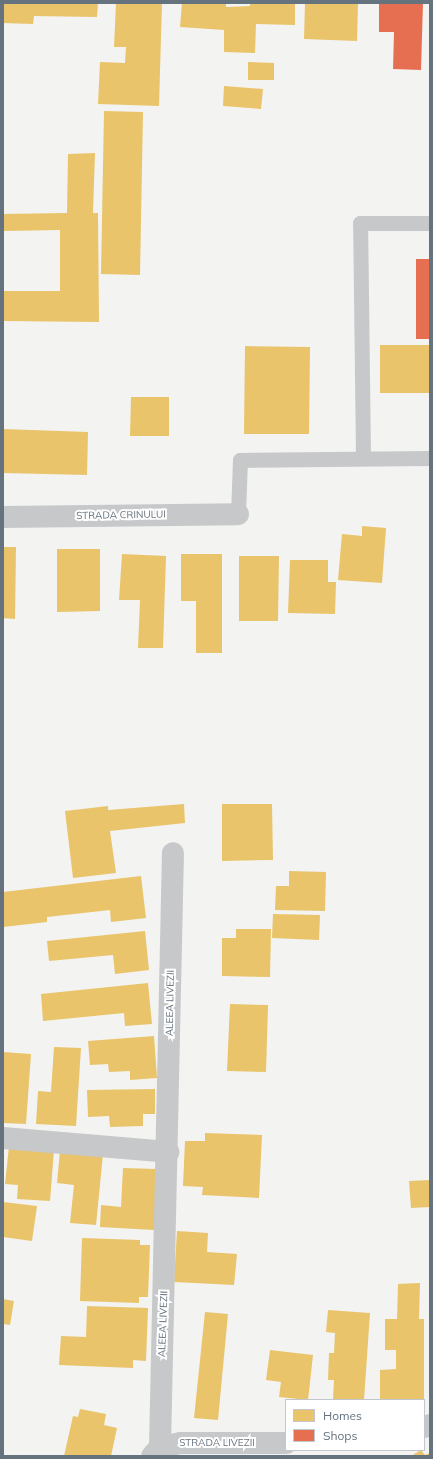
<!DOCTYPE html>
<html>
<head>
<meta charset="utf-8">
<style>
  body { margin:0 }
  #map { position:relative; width:433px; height:1459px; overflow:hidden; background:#f3f3f1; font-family:Mulish,sans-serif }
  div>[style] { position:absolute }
  .homes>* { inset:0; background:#e9c46a }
  .shops>* { inset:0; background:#e76f51 }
  .lane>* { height:15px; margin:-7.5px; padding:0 7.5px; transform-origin:7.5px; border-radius:7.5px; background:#c7c8c9 }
  .street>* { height:22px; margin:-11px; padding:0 11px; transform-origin:11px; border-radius:11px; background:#c7c8c9 }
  span { translate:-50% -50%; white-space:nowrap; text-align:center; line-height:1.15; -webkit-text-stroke:4px #fff; paint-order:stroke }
  .street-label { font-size:10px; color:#65737f }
  .frame { position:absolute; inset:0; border:4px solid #65737f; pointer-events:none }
  .legend { position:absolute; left:285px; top:1399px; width:140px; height:52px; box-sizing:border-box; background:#fff; border:1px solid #c1c7cc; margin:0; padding:5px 7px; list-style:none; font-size:12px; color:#65737f }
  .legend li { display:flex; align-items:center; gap:8px; height:20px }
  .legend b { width:20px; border:1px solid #c1c7cc }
</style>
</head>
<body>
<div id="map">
  <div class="homes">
    <div style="clip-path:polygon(3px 3px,98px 3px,97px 17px,34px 16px,33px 24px,3px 23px)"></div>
    <div style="clip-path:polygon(116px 3px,162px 3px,159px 106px,98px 104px,100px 62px,125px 63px,126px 47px,114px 47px)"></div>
    <div style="clip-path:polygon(182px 3px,226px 3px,226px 7px,250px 6px,250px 3px,295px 3px,295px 25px,256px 24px,255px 53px,224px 52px,224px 30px,180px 27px)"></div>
    <div style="clip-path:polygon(305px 3px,358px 3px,357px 41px,304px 39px)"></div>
    <div style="clip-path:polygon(248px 62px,274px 63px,274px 80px,248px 80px)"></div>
    <div style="clip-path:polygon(224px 86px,263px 89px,261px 109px,223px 106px)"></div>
    <div style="clip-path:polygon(104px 111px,143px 112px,140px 275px,101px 274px)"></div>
    <div style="clip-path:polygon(95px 153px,93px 213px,98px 213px,99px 322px,3px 321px,3px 291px,60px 291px,60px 230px,3px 231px,3px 214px,67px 213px,68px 154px)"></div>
    <div style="clip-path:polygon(380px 345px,430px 345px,430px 393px,380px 393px)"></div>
    <div style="clip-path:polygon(245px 346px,310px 347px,309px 434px,244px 434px)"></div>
    <div style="clip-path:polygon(131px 397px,169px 397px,169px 436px,130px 436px)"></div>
    <div style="clip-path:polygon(3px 429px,88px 432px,87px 475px,3px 473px)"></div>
    <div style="clip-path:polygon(362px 526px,386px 528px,382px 583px,338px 580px,342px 534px,362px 536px)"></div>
    <div style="clip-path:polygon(3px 547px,16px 547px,15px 619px,3px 618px)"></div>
    <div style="clip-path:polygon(57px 549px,100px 549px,100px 611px,57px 612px)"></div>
    <div style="clip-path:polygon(122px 554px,166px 556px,163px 648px,138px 648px,140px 600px,119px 600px)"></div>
    <div style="clip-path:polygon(181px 554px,222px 554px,222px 653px,196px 653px,196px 601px,181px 601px)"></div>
    <div style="clip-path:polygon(239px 556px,279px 556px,278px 621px,239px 621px)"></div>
    <div style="clip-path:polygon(290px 560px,328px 560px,328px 582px,336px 582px,335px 614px,288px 613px)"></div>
    <div style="clip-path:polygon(184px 804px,185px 823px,110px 831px,116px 873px,73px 878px,65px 811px,108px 806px,108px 810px)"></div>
    <div style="clip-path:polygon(222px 804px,272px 804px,273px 860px,222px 861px)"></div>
    <div style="clip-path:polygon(289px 871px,326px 872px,325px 911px,275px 910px,276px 886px,289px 886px)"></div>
    <div style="clip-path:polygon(141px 876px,146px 918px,111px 922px,110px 910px,47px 917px,47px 922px,3px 927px,3px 892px)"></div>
    <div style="clip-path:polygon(273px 914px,320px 915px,319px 940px,272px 938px)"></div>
    <div style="clip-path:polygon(236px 929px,271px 929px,270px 977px,222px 976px,222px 938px,236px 938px)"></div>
    <div style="clip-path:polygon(145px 931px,149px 970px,115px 974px,113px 955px,49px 961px,47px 941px)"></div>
    <div style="clip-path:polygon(148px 983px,152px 1024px,125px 1026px,124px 1013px,43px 1021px,41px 994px)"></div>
    <div style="clip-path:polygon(230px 1004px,268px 1005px,266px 1072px,227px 1071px)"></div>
    <div style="clip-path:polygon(154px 1036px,157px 1078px,130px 1080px,130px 1071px,109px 1072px,108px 1064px,90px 1065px,88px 1041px)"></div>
    <div style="clip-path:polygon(54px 1047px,81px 1048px,76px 1126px,36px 1124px,38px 1091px,51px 1092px)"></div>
    <div style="clip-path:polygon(3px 1052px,31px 1054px,26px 1124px,3px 1123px)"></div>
    <div style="clip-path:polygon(155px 1089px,155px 1114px,143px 1114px,143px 1126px,110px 1127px,109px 1116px,88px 1117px,87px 1090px)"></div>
    <div style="clip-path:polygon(205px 1133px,262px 1135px,259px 1198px,202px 1195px,203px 1187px,183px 1186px,185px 1141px,205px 1141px)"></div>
    <div style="clip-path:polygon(9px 1146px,54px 1150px,50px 1201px,17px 1199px,18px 1185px,5px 1184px)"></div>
    <div style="clip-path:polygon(60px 1150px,103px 1154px,96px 1225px,70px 1223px,74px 1185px,57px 1183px)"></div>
    <div style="clip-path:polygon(123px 1168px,157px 1169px,154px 1230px,100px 1227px,101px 1205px,121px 1207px)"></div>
    <div style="clip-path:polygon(430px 1180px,430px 1207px,411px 1208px,409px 1181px)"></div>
    <div style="clip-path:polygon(3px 1202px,37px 1206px,32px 1241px,3px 1237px)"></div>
    <div style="clip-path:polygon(177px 1231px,208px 1233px,207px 1252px,237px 1254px,234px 1285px,174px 1282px)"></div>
    <div style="clip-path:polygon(82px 1238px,140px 1240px,140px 1245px,150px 1245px,148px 1297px,139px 1297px,139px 1303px,80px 1301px)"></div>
    <div style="clip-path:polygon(420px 1283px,419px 1319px,424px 1319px,424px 1400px,380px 1400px,380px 1370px,396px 1369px,396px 1350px,385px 1350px,385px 1319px,397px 1319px,398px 1284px)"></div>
    <div style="clip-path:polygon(3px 1299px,14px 1301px,10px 1325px,3px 1324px)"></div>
    <div style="clip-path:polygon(87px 1306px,148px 1308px,146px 1361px,133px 1360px,133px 1368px,59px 1365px,61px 1336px,86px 1337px)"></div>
    <div style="clip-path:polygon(328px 1310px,370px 1313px,364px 1400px,333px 1400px,334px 1380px,328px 1380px,329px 1353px,334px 1353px,335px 1333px,326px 1332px)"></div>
    <div style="clip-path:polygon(205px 1312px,228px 1314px,218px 1420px,194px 1418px)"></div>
    <div style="clip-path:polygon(270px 1350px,313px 1355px,308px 1400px,279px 1397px,281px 1382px,266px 1380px)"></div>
    <div style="clip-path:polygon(80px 1409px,106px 1414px,104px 1425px,117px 1428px,111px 1456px,64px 1456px,73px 1416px,78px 1417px)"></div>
    <div style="clip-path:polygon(421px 1450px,425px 1455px,430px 1453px,430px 1456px,411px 1456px)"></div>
  </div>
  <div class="shops">
    <div style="clip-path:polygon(379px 3px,423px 3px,421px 70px,393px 69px,394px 32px,379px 32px)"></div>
    <div style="clip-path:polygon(416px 259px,430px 259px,430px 339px,416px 339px)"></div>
  </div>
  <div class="lane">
    <div style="left:363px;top:458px;width:235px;rotate:-90.7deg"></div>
    <div style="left:360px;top:223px;width:70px"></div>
    <div style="left:238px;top:514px;width:54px;rotate:-87.9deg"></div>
    <div style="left:240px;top:460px;width:190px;rotate:-0.6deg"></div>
  </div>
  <div class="street">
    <div style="left:3px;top:517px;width:235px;rotate:-0.7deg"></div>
    <div style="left:3px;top:1138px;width:166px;rotate:4.8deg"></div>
    <div style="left:424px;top:1427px;width:6px;rotate:-18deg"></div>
    <div style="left:160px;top:1447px;width:594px;rotate:-88.75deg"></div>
    <div style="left:152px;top:1456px;width:12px;rotate:-48deg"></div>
    <div style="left:160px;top:1447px;width:21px;rotate:-11deg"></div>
    <div style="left:181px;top:1443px;width:105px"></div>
  </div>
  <div class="street-label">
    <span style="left:121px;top:515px;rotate:-1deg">STRADA CRINULUI</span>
    <span style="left:170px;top:1003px;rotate:-89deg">ALEEA LIVEZII</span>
    <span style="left:163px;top:1324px;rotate:-88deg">ALEEA LIVEZII</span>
    <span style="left:217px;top:1443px">STRADA LIVEZII</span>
  </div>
  <div class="frame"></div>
  <ul class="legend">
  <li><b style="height:11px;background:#e9c46a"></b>Homes</li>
  <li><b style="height:11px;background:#e76f51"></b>Shops</li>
  </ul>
</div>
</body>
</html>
